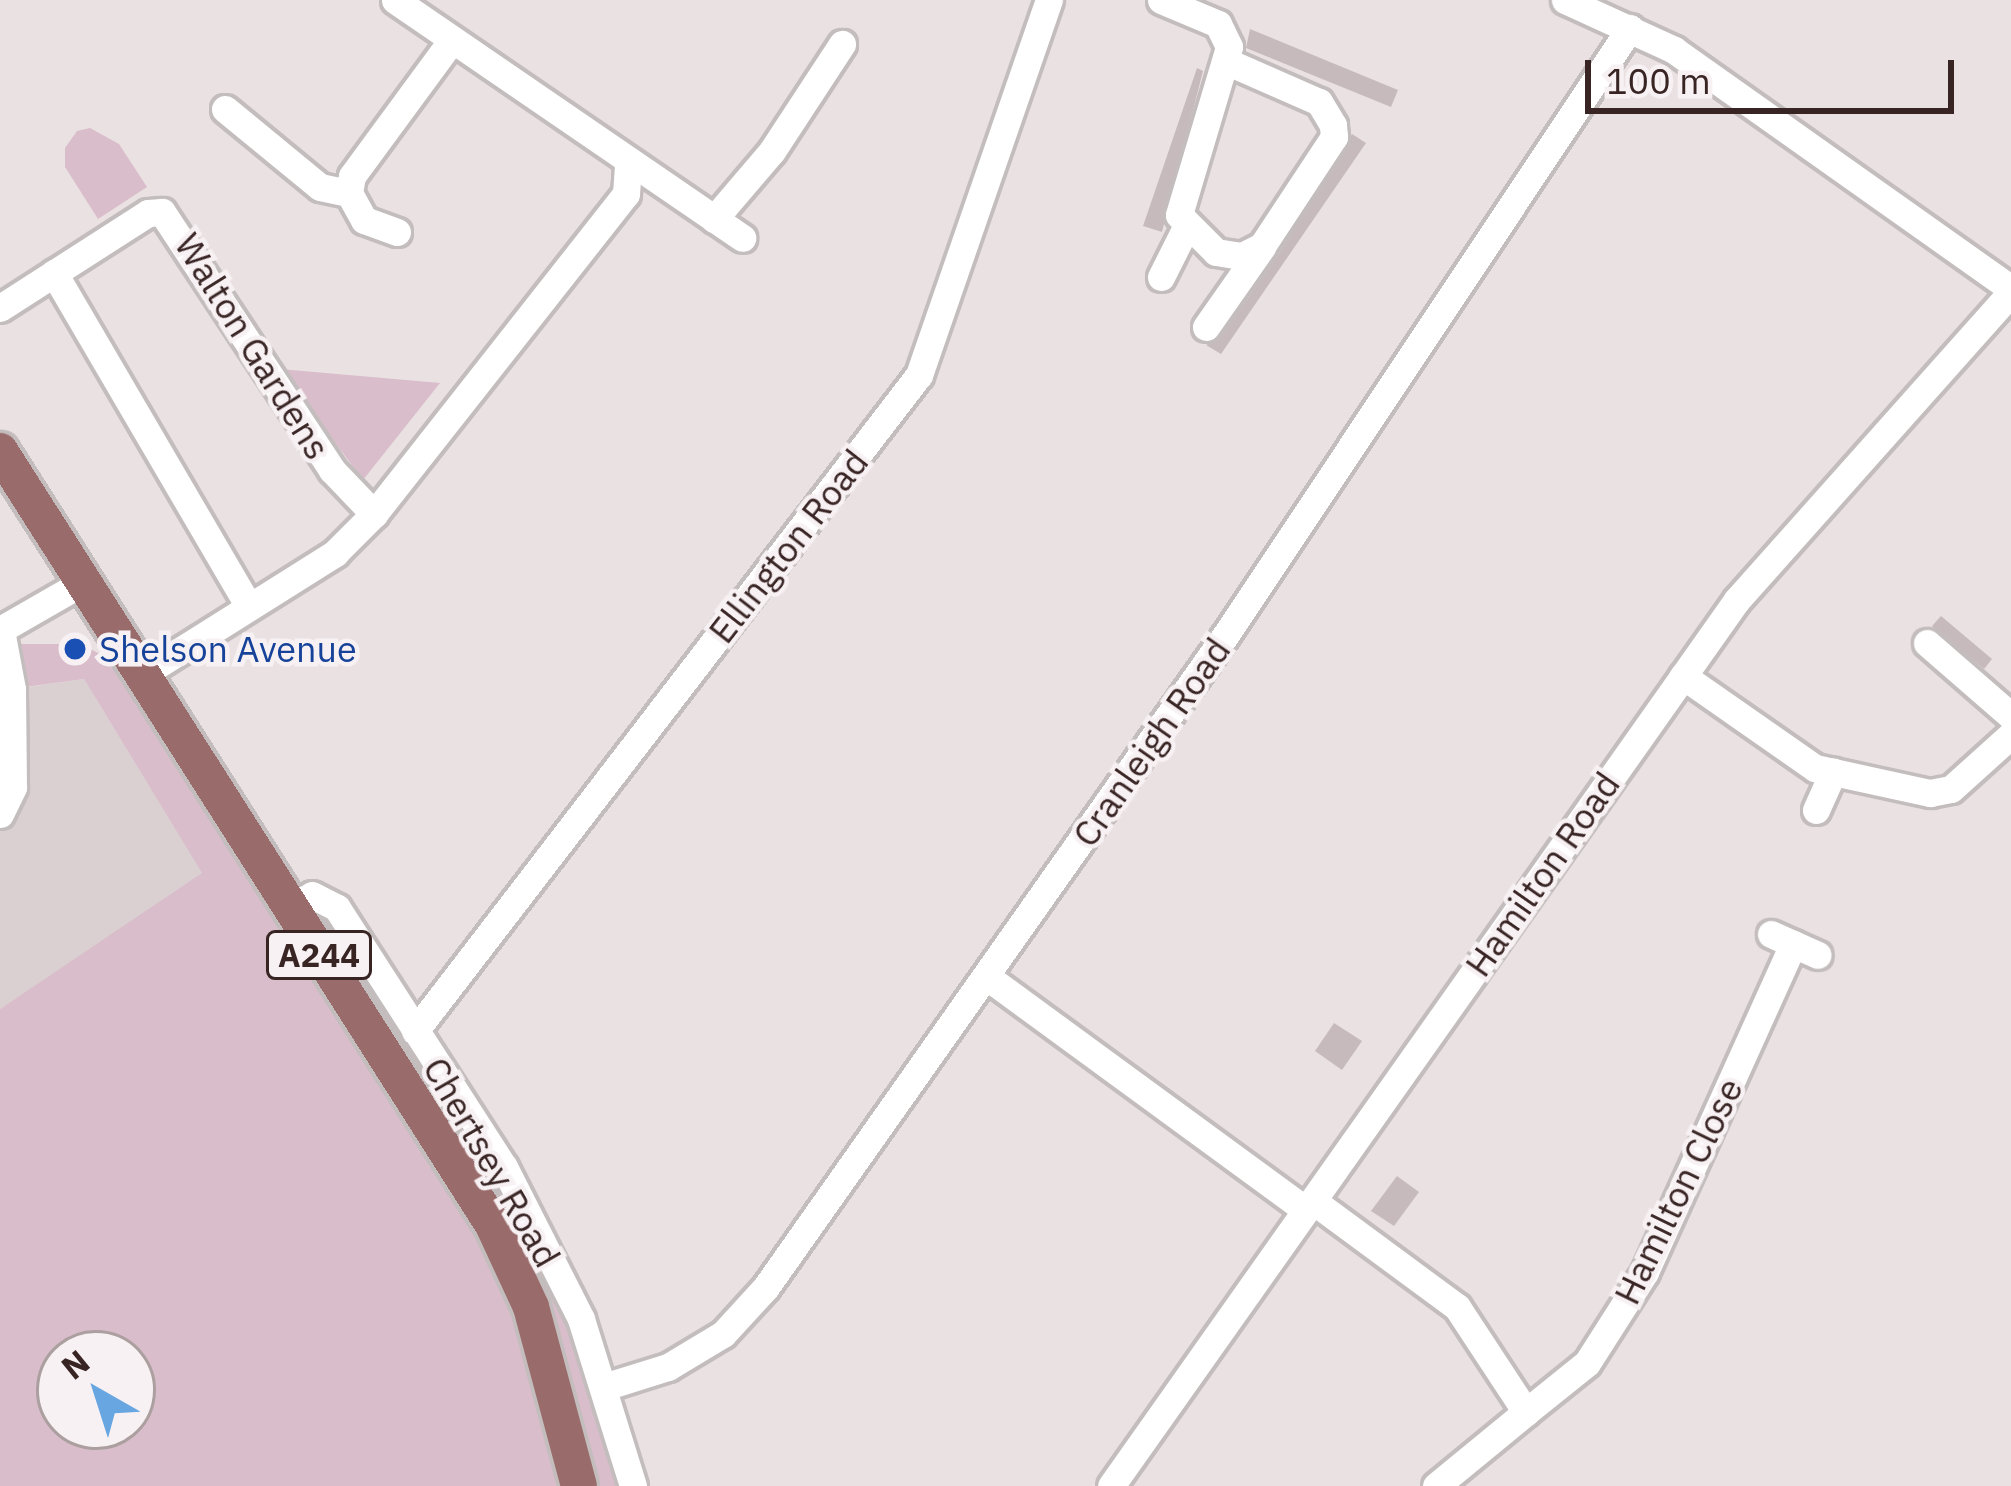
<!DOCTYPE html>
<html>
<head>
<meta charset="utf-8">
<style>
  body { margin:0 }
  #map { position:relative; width:2011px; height:1486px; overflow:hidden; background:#eae1e3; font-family:"IBM Plex Sans",sans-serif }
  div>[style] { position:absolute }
  .built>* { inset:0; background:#dad0d2 }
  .green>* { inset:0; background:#d9bdca }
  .building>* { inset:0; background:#c7babc }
  .roads { filter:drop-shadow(3px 0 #c4bdbd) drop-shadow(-3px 0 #c4bdbd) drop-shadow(0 3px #c4bdbd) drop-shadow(0 -3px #c4bdbd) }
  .minor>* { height:27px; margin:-13.5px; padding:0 13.5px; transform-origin:13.5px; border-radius:13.5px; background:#fff }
  .major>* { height:36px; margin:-18px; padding:0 18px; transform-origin:18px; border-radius:18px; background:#9a6b6b }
  .dots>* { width:33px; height:33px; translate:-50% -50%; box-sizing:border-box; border:6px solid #f7f1f3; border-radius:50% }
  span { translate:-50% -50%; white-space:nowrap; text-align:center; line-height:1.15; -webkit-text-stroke:9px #f7f1f3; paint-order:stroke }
  .shield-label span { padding:3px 9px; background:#f7f1f3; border:3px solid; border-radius:9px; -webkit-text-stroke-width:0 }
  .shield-label { font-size:33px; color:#392424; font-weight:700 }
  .street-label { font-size:36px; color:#392424 }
  .transit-label { font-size:36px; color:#164399 }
  .left { translate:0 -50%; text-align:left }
  .north { position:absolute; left:36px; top:1330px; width:120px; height:120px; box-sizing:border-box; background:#f7f1f3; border:3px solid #ab9fa0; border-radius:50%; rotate:321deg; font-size:33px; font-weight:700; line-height:48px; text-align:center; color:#392424 }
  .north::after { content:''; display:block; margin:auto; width:42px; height:54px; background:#68a6e2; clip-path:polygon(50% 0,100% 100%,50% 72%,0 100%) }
  .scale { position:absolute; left:1585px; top:60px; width:369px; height:54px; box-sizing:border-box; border:6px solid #392424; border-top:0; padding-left:15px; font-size:36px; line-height:42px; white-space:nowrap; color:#392424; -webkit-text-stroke:9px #f7f1f3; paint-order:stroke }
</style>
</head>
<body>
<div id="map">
  <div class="built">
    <div style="clip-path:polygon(84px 679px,203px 874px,0 1009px,0 691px)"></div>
  </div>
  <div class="green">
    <div style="clip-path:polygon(90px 128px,119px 144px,147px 187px,98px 219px,65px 167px,65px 148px,77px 131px)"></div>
    <div style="clip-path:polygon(280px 369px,440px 383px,363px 480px)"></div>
    <div style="clip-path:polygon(evenodd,21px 644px,81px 644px,117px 663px,504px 1271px,569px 1486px,0 1486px,0 1009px,202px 873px,84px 679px,25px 687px,21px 644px,60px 1354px,132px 1354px,132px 1426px,60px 1426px,60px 1354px)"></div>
    <div style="clip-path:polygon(324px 896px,581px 1319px,633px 1486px,579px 1486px,531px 1307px,288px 908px)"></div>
  </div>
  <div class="building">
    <div style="clip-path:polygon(1250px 29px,1398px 90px,1391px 107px,1246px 48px)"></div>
    <div style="clip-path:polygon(1197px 68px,1203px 71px,1162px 232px,1143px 226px)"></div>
    <div style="clip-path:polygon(1352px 134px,1366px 143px,1221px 354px,1206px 345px,1221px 337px,1277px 257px)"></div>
    <div style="clip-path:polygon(1941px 616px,1992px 659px,1984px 669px,1932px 626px)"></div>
    <div style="clip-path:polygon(1334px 1023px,1362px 1041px,1342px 1070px,1315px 1051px)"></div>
    <div style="clip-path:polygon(1397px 1176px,1419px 1192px,1394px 1226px,1371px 1211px)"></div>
  </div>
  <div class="roads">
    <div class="minor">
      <div style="left:395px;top:0;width:421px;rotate:34.4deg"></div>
      <div style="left:1161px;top:0;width:62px;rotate:22.8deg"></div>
      <div style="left:1218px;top:24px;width:25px;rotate:64deg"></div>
      <div style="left:1229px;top:47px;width:175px;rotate:106.6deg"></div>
      <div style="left:1179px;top:215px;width:52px;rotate:45deg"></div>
      <div style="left:1216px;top:252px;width:26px;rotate:9deg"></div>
      <div style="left:1242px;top:256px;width:22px;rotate:-27deg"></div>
      <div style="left:1262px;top:246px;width:131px;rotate:-56.6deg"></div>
      <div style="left:1334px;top:137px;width:12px;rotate:-95deg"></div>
      <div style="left:1333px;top:125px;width:27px;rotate:-121deg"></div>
      <div style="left:1319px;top:102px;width:97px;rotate:-156.3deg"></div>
      <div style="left:1565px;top:0;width:120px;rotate:24.6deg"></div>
      <div style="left:1674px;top:50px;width:413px;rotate:35.3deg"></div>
      <div style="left:225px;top:109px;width:123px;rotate:39.4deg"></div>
      <div style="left:320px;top:187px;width:30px;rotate:12deg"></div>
      <div style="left:714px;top:219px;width:89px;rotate:-49.5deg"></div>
      <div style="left:772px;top:151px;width:128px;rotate:-56.8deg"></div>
      <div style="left:397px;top:232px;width:35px;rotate:-160deg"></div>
      <div style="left:364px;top:220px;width:31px;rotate:-119deg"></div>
      <div style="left:349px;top:193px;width:17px;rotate:-80deg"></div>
      <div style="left:352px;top:176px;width:169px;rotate:-53.7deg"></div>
      <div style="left:54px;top:273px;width:385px;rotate:59.7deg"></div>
      <div style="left:1161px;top:277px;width:56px;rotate:-63.4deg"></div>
      <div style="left:0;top:308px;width:176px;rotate:-32.7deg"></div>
      <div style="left:148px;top:213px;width:14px;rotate:-4deg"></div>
      <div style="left:162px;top:212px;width:309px;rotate:56.6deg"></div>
      <div style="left:332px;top:470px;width:61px;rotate:46.3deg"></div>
      <div style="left:1206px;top:327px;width:98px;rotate:-55deg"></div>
      <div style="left:0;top:630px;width:92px;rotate:-29.9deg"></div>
      <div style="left:1927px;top:643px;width:111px;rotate:41deg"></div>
      <div style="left:140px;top:676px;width:231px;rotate:-32.2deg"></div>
      <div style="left:335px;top:553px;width:55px;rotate:-45deg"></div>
      <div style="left:374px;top:514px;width:407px;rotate:-51.8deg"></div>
      <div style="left:626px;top:194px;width:29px;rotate:-86deg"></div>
      <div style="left:1683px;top:676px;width:161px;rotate:34.9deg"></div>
      <div style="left:1815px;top:768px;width:118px;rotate:12.3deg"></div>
      <div style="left:1930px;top:793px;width:21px;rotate:-11deg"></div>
      <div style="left:1951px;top:789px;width:81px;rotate:-42deg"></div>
      <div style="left:1816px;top:810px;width:42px;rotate:-65.9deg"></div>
      <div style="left:0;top:814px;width:30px;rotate:-64deg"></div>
      <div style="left:13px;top:787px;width:98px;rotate:-90.6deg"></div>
      <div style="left:12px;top:689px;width:60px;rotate:-100.6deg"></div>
      <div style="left:288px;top:908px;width:27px;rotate:-28deg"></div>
      <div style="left:312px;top:895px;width:28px;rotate:27deg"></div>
      <div style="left:337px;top:908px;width:308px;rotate:57.2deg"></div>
      <div style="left:504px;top:1167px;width:170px;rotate:63.1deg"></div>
      <div style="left:581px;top:1319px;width:175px;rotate:72.7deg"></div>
      <div style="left:1771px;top:934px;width:51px;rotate:24.1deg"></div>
      <div style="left:986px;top:976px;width:396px;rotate:36.2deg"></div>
      <div style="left:415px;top:1031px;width:827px;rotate:-52.47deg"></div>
      <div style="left:919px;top:375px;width:397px;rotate:-70.9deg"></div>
      <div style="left:1313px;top:1201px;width:179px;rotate:36.4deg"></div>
      <div style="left:1457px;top:1307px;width:126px;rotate:56.7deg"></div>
      <div style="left:1526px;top:1412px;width:78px;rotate:-38.8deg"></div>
      <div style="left:1587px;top:1363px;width:108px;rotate:-57.5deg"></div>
      <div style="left:1645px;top:1272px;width:360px;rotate:-65.7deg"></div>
      <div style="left:607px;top:1386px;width:64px;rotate:-17.3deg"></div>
      <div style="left:668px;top:1367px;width:64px;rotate:-31deg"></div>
      <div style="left:723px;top:1334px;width:64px;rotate:-47.5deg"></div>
      <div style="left:766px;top:1287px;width:800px;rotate:-54.82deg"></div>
      <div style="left:1227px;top:633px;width:727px;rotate:-56.33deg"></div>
      <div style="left:1111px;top:1486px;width:1085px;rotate:-54.76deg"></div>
      <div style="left:1737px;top:600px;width:412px;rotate:-48.3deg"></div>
      <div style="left:1436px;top:1486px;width:117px;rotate:-39.4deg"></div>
    </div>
    <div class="major">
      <div style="left:0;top:451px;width:918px;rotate:57.5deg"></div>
      <div style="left:493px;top:1225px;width:90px;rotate:65.1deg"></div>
      <div style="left:531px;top:1307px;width:185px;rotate:75deg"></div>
    </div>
  </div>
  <div class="dots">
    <div style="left:75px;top:649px;background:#1a4fb4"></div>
  </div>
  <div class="shield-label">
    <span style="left:319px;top:955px">A244</span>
  </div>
  <div class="street-label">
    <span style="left:253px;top:346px;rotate:58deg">Walton Gardens</span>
    <span style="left:788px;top:546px;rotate:-52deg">Ellington Road</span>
    <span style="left:1151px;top:742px;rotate:-55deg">Cranleigh Road</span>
    <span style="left:1542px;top:874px;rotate:-55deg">Hamilton Road</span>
    <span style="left:492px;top:1162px;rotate:60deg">Chertsey Road</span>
    <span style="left:1678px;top:1191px;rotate:-64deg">Hamilton Close</span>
  </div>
  <div class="transit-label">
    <span class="left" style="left:99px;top:649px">Shelson Avenue</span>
  </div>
  <div class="north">N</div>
  <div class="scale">100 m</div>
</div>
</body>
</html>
